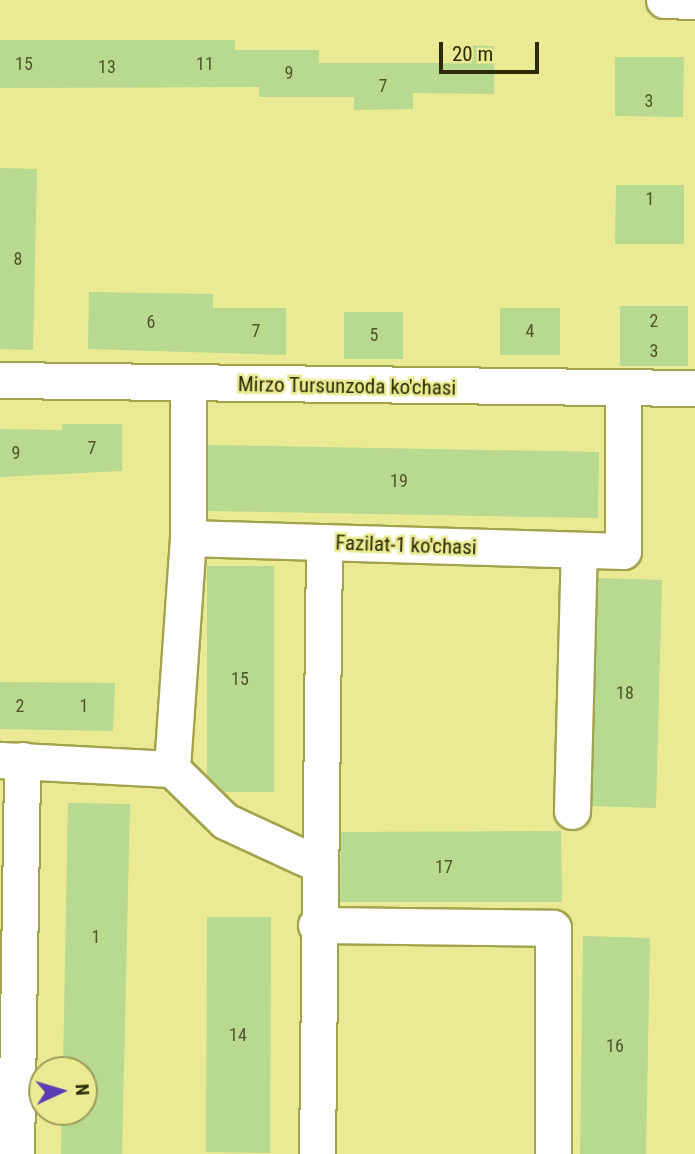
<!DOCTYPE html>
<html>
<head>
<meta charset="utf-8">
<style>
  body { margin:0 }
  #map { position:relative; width:695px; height:1154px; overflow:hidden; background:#e9ea93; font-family:"Roboto Condensed",sans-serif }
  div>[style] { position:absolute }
  .building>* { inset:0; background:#b7d990 }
  .roads { filter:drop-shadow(2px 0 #a3a34e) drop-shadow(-2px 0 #a3a34e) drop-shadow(0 2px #a3a34e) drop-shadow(0 -2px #a3a34e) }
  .minor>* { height:35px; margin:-17.5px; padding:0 17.5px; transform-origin:17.5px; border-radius:17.5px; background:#fff }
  span { translate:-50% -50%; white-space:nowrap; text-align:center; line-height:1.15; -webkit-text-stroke:5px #e9ea93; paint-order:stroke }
  .number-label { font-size:18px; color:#4e5628 }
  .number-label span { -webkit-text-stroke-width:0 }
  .street-label { font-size:21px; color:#2b2a05 }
  .north { position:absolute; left:28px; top:1056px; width:70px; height:70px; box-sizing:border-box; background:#e9ea93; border:2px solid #9d9d5a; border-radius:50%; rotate:86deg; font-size:19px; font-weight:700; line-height:28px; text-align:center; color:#2b2a05 }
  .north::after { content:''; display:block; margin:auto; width:24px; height:32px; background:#5a3cb4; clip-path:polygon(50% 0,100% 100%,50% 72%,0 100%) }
  .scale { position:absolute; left:439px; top:42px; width:100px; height:32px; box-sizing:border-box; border:4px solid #2b2a05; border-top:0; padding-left:9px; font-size:21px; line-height:24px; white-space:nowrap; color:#2b2a05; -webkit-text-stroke:5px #e9ea93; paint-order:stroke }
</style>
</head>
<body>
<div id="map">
  <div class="building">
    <div style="clip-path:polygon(0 40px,235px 40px,235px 50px,319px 50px,319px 63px,456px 63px,456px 45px,494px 46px,494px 94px,413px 93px,413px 109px,354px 110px,354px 97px,259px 97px,259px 87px,0 88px)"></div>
    <div style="clip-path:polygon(615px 57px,684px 57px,683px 117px,615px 116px)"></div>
    <div style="clip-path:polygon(0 168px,37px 169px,33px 350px,0 349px)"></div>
    <div style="clip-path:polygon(616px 185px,684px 185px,684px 244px,615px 244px)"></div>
    <div style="clip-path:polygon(89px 292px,213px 294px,213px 308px,286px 308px,286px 355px,88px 349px)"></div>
    <div style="clip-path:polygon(620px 306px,688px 306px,688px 366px,620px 366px)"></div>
    <div style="clip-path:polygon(500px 308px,560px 308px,560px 355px,500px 355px)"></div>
    <div style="clip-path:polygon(344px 312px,403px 312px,403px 359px,344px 359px)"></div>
    <div style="clip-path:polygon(62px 424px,122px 424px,122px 471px,0 477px,0 429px,62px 430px)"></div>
    <div style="clip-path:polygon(208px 445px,599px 452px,598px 518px,208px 511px)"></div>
    <div style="clip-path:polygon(207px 566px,274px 566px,274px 792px,224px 792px,207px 775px)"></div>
    <div style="clip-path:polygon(598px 578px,662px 580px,656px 808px,592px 806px)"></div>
    <div style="clip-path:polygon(0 682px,115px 683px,113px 731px,0 729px)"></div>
    <div style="clip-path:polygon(68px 803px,130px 804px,122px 1154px,61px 1154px,62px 1112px,84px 1112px,84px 1070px,63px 1070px)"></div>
    <div style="clip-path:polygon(561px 831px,562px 902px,340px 902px,341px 832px)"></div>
    <div style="clip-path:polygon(207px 917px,271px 917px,270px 1153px,206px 1152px)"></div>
    <div style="clip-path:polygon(583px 936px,650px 938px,646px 1154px,580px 1154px)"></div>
  </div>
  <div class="roads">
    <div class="minor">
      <div style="left:664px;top:0;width:31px;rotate:2deg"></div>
      <div style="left:0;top:380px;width:695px;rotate:0.66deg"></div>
      <div style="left:188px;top:385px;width:153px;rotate:90deg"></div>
      <div style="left:188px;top:538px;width:232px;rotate:94deg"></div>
      <div style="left:172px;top:769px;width:74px;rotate:44.5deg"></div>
      <div style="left:225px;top:821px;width:102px;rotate:24.8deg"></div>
      <div style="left:188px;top:538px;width:435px;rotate:1.7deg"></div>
      <div style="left:623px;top:551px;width:162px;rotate:-90deg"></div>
      <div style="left:0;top:760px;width:172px;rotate:3deg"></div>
      <div style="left:572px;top:811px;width:261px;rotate:-88.5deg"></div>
      <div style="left:316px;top:925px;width:237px;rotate:0.7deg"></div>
      <div style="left:553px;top:928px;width:226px;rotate:90deg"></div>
      <div style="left:16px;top:1154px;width:394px;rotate:-89.1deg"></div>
      <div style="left:317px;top:1154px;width:612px;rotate:-89.34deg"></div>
    </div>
  </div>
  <div class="number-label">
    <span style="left:24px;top:64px">15</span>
    <span style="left:205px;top:64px">11</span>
    <span style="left:107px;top:67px">13</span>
    <span style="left:289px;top:73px">9</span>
    <span style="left:383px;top:86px">7</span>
    <span style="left:649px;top:101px">3</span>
    <span style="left:650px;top:199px">1</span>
    <span style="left:18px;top:259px">8</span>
    <span style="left:654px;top:321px">2</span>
    <span style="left:151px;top:322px">6</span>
    <span style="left:256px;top:331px">7</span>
    <span style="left:530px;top:331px">4</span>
    <span style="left:374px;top:335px">5</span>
    <span style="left:654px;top:351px">3</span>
    <span style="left:92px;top:448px">7</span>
    <span style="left:16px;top:453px">9</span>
    <span style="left:399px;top:481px">19</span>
    <span style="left:240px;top:679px">15</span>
    <span style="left:625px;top:693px">18</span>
    <span style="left:20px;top:706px">2</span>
    <span style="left:84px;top:706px">1</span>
    <span style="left:444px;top:867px">17</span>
    <span style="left:96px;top:937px">1</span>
    <span style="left:238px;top:1035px">14</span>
    <span style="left:615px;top:1046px">16</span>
  </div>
  <div class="street-label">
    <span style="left:347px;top:386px;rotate:1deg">Mirzo Tursunzoda ko'chasi</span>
    <span style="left:406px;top:545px;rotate:2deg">Fazilat-1 ko'chasi</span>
  </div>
  <div class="north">N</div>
  <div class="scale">20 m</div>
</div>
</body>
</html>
